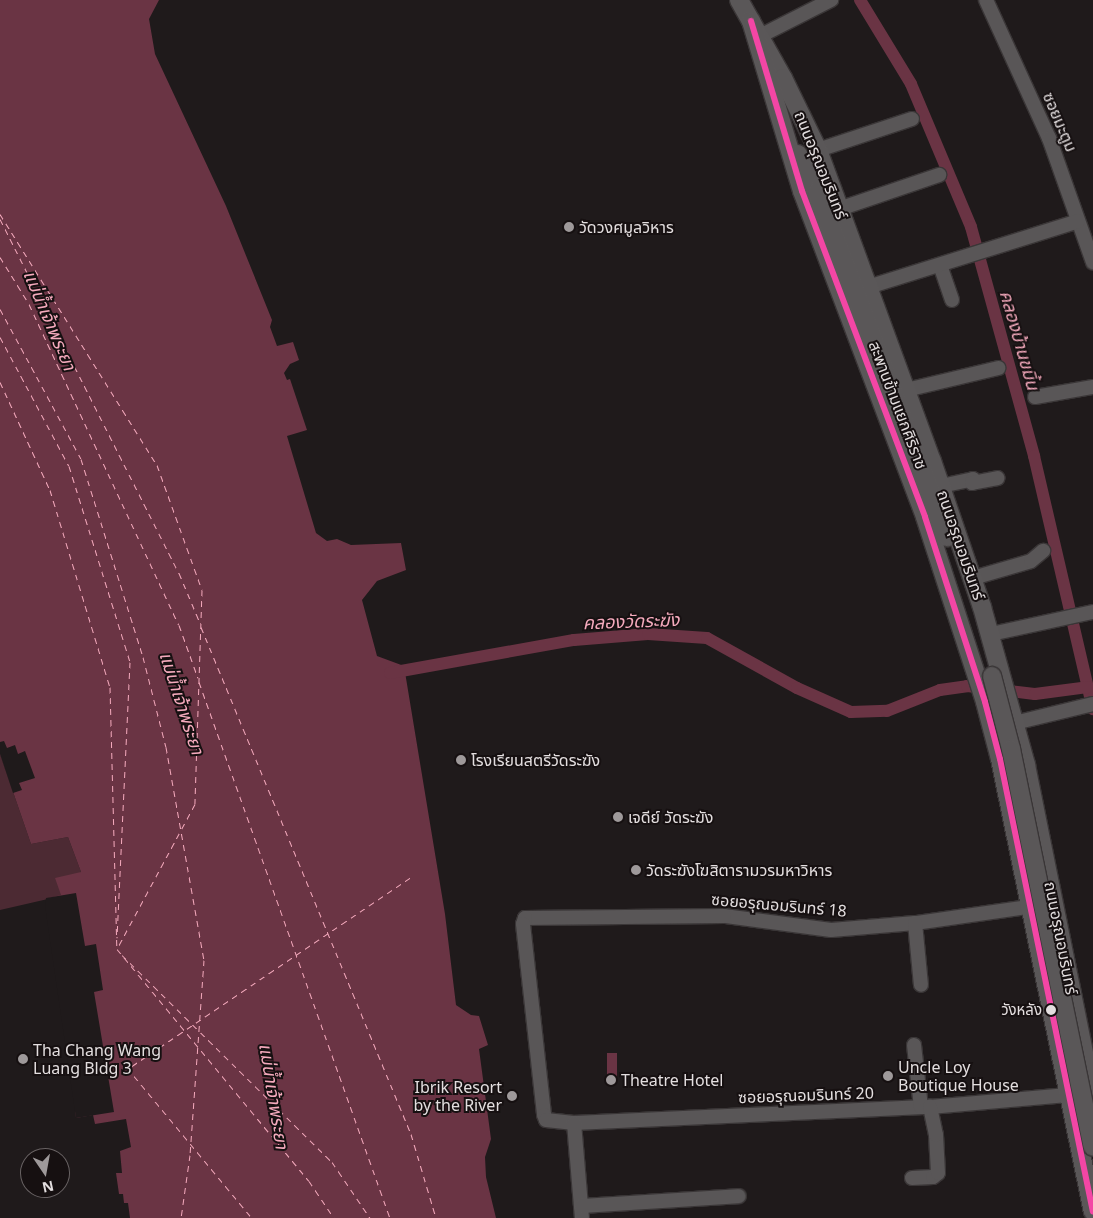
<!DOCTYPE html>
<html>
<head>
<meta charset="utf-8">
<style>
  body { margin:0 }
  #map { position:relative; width:1093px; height:1218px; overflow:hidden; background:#1f1a1b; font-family:"Noto Sans","Noto Sans Thai",sans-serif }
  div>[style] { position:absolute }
  .green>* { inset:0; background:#4c2a33 }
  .water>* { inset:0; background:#6a3444 }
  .pier>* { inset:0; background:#1f1a1b }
  .canal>* { height:12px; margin:-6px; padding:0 6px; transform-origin:6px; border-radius:6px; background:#6a3444 }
  .ferry>* { height:1px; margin-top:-0.5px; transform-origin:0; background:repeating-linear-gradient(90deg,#f5aabd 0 6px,transparent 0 11px) }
  .roads { filter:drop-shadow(1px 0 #3a3637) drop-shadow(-1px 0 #3a3637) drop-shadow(0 1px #3a3637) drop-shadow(0 -1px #3a3637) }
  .minor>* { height:14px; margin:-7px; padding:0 7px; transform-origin:7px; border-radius:7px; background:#595657 }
  .major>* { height:18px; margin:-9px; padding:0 9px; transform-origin:9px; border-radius:9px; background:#5a5758 }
  .bridges { filter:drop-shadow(1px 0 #3a3637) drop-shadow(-1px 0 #3a3637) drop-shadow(0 1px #3a3637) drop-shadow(0 -1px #3a3637) }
  .major-bridge>* { height:18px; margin:-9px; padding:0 9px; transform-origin:9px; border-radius:9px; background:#5a5758 }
  .bus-1>* { height:6px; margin:-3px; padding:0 3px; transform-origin:3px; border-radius:3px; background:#f346a5 }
  .dots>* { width:14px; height:14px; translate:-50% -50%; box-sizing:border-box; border:2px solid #161011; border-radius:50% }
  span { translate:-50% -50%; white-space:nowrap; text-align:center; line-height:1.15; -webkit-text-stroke:4px #161011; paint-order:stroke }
  .bus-label { font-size:15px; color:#e3dedf }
  .right { translate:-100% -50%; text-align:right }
  .street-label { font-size:16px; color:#e3dedf }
  .poi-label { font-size:16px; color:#e3dedf }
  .left { translate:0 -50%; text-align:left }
  .water-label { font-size:18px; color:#f5aabd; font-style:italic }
  .north { position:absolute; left:20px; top:1148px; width:50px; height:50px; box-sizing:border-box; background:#161011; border:1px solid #686263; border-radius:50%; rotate:168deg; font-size:14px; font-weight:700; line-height:20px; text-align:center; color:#e3dedf }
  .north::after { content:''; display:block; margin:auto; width:18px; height:22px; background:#9e999a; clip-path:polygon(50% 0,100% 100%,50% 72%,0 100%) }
</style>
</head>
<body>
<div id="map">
  <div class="green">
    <div style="clip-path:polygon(0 754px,31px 844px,68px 837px,81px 872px,61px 896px,0 910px)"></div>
  </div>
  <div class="water">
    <div style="clip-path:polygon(0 0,159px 0,149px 19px,155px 54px,226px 206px,272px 320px,270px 327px,277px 346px,293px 342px,299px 360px,290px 364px,284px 373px,287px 380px,290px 379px,307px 430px,287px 436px,316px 533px,327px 541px,337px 539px,351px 545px,401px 543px,406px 570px,377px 581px,362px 600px,377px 656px,404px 666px,445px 914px,456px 1005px,471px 1015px,479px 1016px,488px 1045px,479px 1049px,491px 1139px,485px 1157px,486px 1177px,496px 1218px,130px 1218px,128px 1203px,124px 1203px,123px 1194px,119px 1194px,116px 1173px,122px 1173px,120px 1151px,131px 1147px,126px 1119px,95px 1124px,93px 1115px,76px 1118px,68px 1031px,49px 898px,61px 895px,55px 878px,81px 872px,68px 837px,31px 844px,0 754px)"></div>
    <div style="clip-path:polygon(607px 1053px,617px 1053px,617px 1082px,607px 1082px)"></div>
  </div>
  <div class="pier">
    <div style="clip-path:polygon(4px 741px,7px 748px,15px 745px,18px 754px,25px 751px,35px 778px,19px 783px,22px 790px,13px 793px,0 754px,0 742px)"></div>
    <div style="clip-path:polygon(76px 893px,85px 946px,96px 944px,103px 990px,94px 992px,114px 1112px,76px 1118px,45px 906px,46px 898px)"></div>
  </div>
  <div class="canal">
    <div style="left:860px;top:0;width:98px;rotate:58.7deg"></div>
    <div style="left:911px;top:84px;width:155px;rotate:67.2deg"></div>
    <div style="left:971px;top:227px;width:238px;rotate:74.6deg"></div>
    <div style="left:1034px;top:456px;width:260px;rotate:76.9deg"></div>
    <div style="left:390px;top:673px;width:187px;rotate:-10.2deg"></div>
    <div style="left:574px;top:640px;width:74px;rotate:-4.6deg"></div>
    <div style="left:648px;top:634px;width:59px;rotate:3.9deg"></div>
    <div style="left:707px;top:638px;width:103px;rotate:29.1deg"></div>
    <div style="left:797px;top:688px;width:59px;rotate:24deg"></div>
    <div style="left:851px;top:712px;width:36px;rotate:-2deg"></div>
    <div style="left:887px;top:711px;width:57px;rotate:-21.6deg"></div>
    <div style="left:940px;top:690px;width:27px;rotate:-8deg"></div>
    <div style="left:967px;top:686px;width:68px;rotate:6.7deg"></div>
    <div style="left:1035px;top:694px;width:53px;rotate:-7.5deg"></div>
  </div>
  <div class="ferry">
    <div style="left:0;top:214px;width:296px;rotate:58deg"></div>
    <div style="left:157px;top:465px;width:133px;rotate:70.2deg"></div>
    <div style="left:202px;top:590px;width:214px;rotate:91.9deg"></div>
    <div style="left:195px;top:804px;width:165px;rotate:118.3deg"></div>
    <div style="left:117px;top:949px;width:301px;rotate:50.4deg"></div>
    <div style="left:309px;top:1181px;width:45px;rotate:56deg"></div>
    <div style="left:0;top:219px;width:397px;rotate:63.2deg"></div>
    <div style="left:179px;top:573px;width:54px;rotate:67.2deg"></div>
    <div style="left:0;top:257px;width:55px;rotate:58.3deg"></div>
    <div style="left:29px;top:304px;width:354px;rotate:65deg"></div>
    <div style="left:179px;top:625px;width:56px;rotate:70.3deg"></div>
    <div style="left:0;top:309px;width:170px;rotate:61.6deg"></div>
    <div style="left:81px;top:459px;width:207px;rotate:72.6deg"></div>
    <div style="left:143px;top:657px;width:93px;rotate:75.7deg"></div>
    <div style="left:166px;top:747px;width:216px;rotate:79.9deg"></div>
    <div style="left:204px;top:960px;width:196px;rotate:94.1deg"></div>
    <div style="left:190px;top:1155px;width:64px;rotate:98.1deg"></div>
    <div style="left:0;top:337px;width:146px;rotate:61.9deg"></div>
    <div style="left:69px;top:466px;width:205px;rotate:72.7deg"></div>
    <div style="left:130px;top:662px;width:276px;rotate:92.7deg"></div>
    <div style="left:0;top:382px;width:119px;rotate:65.2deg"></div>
    <div style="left:50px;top:490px;width:206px;rotate:73.1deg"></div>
    <div style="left:110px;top:687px;width:261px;rotate:88.5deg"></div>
    <div style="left:201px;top:627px;width:549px;rotate:67.5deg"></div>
    <div style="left:411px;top:1134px;width:88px;rotate:73.4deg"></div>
    <div style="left:199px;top:682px;width:569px;rotate:70.39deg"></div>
    <div style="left:122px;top:955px;width:295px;rotate:44.6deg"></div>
    <div style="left:332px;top:1162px;width:68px;rotate:55.8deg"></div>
    <div style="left:132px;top:1066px;width:337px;rotate:-34.1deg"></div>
    <div style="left:134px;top:1076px;width:185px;rotate:50.3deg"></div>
  </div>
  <div class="roads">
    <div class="minor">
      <div style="left:986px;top:0;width:152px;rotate:65.5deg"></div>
      <div style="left:1049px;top:138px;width:132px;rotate:70.5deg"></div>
      <div style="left:760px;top:36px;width:80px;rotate:-26.9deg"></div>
      <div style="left:818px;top:150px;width:99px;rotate:-18.3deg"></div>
      <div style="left:839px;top:209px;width:106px;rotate:-18.8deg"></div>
      <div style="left:940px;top:265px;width:37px;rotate:71deg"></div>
      <div style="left:868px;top:287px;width:220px;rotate:-17.4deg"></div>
      <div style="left:906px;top:390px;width:95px;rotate:-13.4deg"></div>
      <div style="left:1035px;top:397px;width:59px;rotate:-9.8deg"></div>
      <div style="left:941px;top:486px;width:33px;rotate:-12deg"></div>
      <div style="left:973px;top:479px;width:4px;rotate:104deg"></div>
      <div style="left:972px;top:483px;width:26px;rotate:-11deg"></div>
      <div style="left:973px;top:578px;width:60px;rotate:-16.3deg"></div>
      <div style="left:1031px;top:561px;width:16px;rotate:-40deg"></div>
      <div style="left:991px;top:634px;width:104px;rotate:-12.2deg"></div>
      <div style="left:1006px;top:725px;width:89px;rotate:-13.6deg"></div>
      <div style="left:1028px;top:907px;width:114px;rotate:171.9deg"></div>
      <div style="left:915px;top:923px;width:84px;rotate:175.2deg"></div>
      <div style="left:831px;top:930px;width:108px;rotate:-172.5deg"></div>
      <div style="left:724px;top:916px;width:199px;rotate:179.4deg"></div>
      <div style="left:525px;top:918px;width:6px;rotate:108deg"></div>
      <div style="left:523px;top:924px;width:192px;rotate:83.7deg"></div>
      <div style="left:544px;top:1115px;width:5px;rotate:68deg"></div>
      <div style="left:546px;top:1120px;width:28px;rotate:6deg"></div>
      <div style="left:574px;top:1123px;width:356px;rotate:-2.6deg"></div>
      <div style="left:930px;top:1107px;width:138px;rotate:-5deg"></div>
      <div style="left:915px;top:923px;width:62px;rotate:84.5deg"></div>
      <div style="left:914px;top:1045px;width:62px;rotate:83.6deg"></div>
      <div style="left:574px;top:1123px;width:95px;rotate:85.2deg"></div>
      <div style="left:912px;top:1178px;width:21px;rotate:-3deg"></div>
      <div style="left:933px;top:1177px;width:6px;rotate:-39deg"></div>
      <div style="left:938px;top:1173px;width:38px;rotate:-93deg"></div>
      <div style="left:936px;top:1135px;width:29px;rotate:-102deg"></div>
      <div style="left:581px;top:1206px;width:158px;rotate:-3.6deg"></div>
    </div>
    <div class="major">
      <div style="left:739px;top:0;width:90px;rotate:60.6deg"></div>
      <div style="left:783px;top:78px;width:80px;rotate:64.1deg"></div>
      <div style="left:818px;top:150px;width:331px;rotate:69.9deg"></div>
      <div style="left:932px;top:461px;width:154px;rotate:71.1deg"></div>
      <div style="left:982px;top:607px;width:164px;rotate:74.4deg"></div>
      <div style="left:1026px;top:765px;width:338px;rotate:78.6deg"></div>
      <div style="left:751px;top:21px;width:177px;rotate:73.3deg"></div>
      <div style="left:802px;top:191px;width:348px;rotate:69.3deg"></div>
      <div style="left:925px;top:517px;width:194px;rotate:72deg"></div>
      <div style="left:985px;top:702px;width:59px;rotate:75.3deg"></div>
      <div style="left:1000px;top:759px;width:462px;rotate:78.4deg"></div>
      <div style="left:798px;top:154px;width:42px;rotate:62.8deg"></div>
      <div style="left:817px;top:191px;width:370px;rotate:69.4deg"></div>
    </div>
  </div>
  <div class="bridges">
    <div class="major-bridge">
      <div style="left:992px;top:676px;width:75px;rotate:75.4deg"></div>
      <div style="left:1011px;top:749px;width:406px;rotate:78.4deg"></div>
    </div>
  </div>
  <div class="bus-1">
    <div style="left:751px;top:21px;width:177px;rotate:73.3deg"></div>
    <div style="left:802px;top:191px;width:348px;rotate:69.3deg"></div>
    <div style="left:925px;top:517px;width:194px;rotate:72deg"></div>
    <div style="left:985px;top:702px;width:59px;rotate:75.3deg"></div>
    <div style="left:1000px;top:759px;width:462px;rotate:78.4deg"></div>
  </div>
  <div class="dots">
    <div style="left:569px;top:227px;background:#9e999a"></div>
    <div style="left:461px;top:760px;background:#9e999a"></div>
    <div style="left:618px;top:817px;background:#9e999a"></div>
    <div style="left:636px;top:870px;background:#9e999a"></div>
    <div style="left:1051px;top:1010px;background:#e3dedf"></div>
    <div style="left:23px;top:1059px;background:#9e999a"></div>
    <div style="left:888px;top:1076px;background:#9e999a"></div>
    <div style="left:611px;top:1080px;background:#9e999a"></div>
    <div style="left:512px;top:1096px;background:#9e999a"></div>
  </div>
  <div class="bus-label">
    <span class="right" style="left:1042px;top:1010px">วังหลัง</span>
  </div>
  <div class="street-label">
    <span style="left:1060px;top:122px;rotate:67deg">ซอยมะตูม</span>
    <span style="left:821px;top:165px;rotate:68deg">ถนนอรุณอมรินทร์</span>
    <span style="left:898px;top:405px;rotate:69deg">สะพานข้ามแยกศิริราช</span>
    <span style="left:961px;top:545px;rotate:71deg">ถนนอรุณอมรินทร์</span>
    <span style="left:779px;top:905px;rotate:5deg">ซอยอรุณอมรินทร์ 18</span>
    <span style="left:1061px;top:938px;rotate:79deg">ถนนอรุณอมรินทร์</span>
    <span style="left:806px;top:1095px;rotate:-2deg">ซอยอรุณอมรินทร์ 20</span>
  </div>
  <div class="poi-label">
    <span class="left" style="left:579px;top:227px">วัดวงศมูลวิหาร</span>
    <span class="left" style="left:471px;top:760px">โรงเรียนสตรีวัดระฆัง</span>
    <span class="left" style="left:628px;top:817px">เจดีย์ วัดระฆัง</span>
    <span class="left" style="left:646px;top:870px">วัดระฆังโฆสิตารามวรมหาวิหาร</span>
    <span class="left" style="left:33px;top:1059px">Tha Chang Wang<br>Luang Bldg 3</span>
    <span class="left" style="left:898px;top:1076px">Uncle Loy<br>Boutique House</span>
    <span class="left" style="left:621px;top:1080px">Theatre Hotel</span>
    <span class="right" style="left:502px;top:1096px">Ibrik Resort<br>by the River</span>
  </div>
  <div class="water-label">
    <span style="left:50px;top:320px;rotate:67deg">แม่น้ำเจ้าพระยา</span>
    <span style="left:1020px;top:340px;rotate:74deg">คลองบ้านขมิ้น</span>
    <span style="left:631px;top:621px;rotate:-2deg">คลองวัดระฆัง</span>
    <span style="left:182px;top:703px;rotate:72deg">แม่น้ำเจ้าพระยา</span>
    <span style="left:274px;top:1096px;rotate:81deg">แม่น้ำเจ้าพระยา</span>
  </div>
  <div class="north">N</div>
</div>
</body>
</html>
